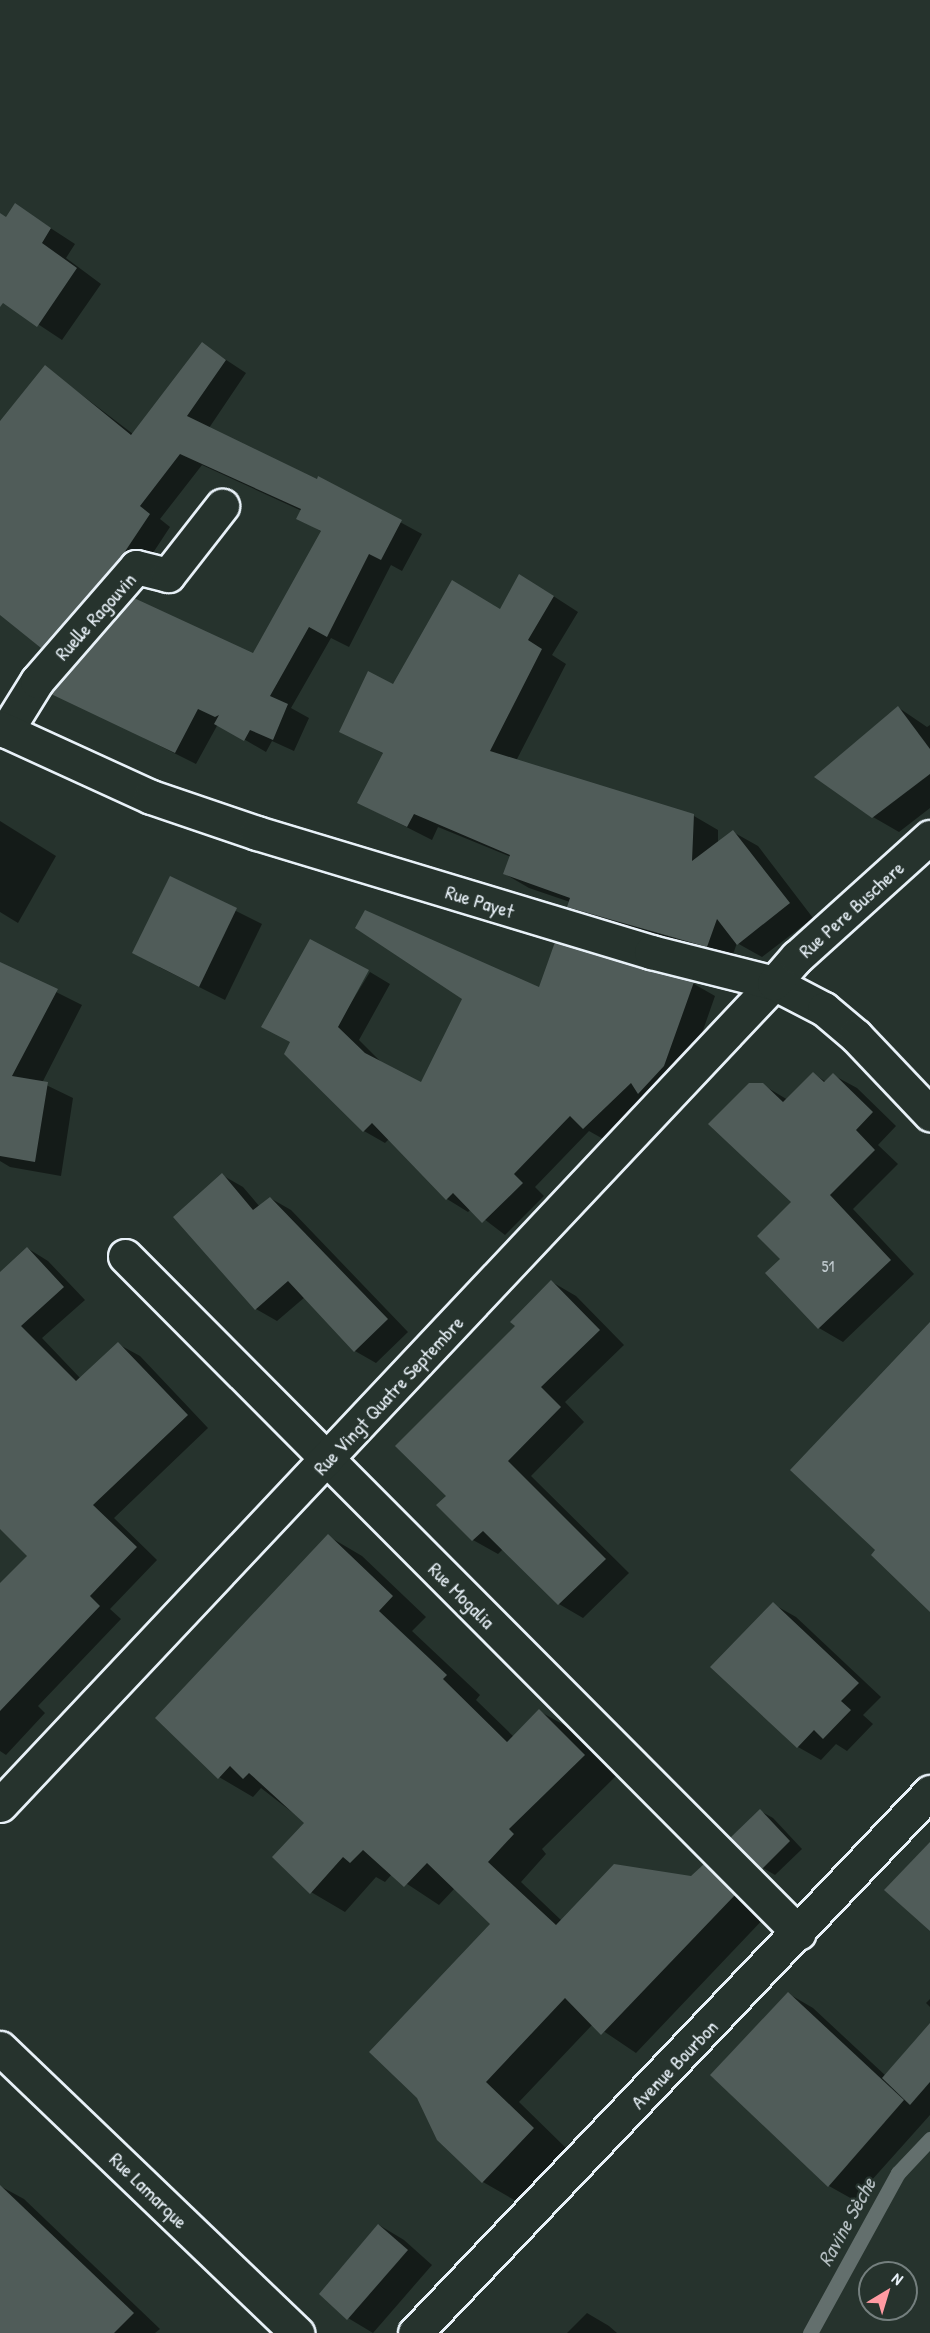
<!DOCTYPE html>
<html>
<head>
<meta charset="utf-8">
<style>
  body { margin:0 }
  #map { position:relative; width:930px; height:2333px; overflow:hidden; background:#26332d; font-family:"Patrick Hand",sans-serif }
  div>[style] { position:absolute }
  .shadow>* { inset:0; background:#0007 }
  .stream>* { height:15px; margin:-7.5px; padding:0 7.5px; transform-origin:7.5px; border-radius:7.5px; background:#636f6d }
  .building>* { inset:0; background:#505c59 }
  .roads { filter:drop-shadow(2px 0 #e8f1f8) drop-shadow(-2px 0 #e8f1f8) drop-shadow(0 2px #e8f1f8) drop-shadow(0 -2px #e8f1f8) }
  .minor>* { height:33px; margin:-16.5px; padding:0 16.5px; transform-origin:16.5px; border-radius:16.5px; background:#26332d }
  .tertiary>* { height:33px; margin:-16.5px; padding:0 16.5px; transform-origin:16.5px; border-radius:16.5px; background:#26332d }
  .secondary>* { height:33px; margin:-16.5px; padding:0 16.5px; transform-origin:16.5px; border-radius:16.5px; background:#26332d }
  span { translate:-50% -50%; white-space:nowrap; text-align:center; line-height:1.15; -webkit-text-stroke:4.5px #26332d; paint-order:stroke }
  .number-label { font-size:16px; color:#c2ccd0 }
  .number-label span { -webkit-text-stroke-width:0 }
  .street-label { font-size:20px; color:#e8f1f8 }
  .water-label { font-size:21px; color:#b3bdc0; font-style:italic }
  .north { position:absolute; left:858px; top:2261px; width:60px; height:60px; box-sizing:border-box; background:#26332d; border:2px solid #747f7e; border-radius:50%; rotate:38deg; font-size:16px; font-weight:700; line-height:24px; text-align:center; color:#e8f1f8 }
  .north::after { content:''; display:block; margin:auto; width:21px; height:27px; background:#ff9aa2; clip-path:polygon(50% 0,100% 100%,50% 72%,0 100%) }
</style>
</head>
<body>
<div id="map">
  <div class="shadow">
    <div style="clip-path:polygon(15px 205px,75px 244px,66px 258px,101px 284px,62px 340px,0 299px,0 229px)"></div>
    <div style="clip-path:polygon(202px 344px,246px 373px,209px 428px,317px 481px,319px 478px,422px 534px,402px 571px,391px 565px,349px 647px,331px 638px,291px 708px,309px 718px,294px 751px,272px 741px,266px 752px,218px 724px,196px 764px,144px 738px,254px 655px,322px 532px,298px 518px,302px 511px,202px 465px,160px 519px,170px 527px,145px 565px,84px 635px,63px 623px,0 570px,0 450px,45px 367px,133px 434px)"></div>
    <div style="clip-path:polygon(544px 590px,578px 612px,552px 655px,566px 664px,516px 761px,694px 816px,718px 830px,718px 844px,733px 832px,758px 846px,813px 918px,762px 957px,737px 943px,731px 960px,593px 920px,569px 906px,570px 902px,529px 888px,505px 874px,511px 857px,438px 827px,432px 840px,359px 803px,384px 754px,341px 731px,394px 686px,501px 611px)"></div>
    <div style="clip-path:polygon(899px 708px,927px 727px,930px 725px,930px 808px,899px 832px,873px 817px)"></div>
    <div style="clip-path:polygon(0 821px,56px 856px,18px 923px,0 912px)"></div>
    <div style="clip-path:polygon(170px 878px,262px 924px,225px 1000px,159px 967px)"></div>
    <div style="clip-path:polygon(555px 944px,694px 984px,715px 996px,686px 1079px,605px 1140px,589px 1131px,535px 1187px,544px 1196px,505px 1235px,471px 1209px,468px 1212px,447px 1199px,389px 1139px,385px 1143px,364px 1131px,333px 1032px,370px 972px,390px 984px,359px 1040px,383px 1064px,422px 1084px,540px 989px)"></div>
    <div style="clip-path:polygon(0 964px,82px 1005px,42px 1083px,73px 1098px,61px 1176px,10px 1167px,0 1161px)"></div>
    <div style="clip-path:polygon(814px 1074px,826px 1082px,833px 1075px,857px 1088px,896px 1126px,878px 1145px,898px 1164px,853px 1209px,914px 1274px,843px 1342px,819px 1328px,782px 1259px,793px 1202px,763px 1085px,788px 1100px)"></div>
    <div style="clip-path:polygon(222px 1175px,243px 1187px,260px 1207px,270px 1198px,291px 1210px,408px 1332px,376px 1363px,355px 1351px,305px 1297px,277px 1321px,256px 1309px)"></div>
    <div style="clip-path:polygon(27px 1248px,48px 1261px,85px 1300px,42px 1338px,81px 1379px,118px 1344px,140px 1356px,208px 1428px,114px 1518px,157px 1560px,110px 1609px,121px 1619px,38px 1706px,45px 1713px,6px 1755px,0 1751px,0 1585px,29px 1556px,0 1527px,0 1274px)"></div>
    <div style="clip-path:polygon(552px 1282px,576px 1296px,624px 1345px,565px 1402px,584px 1422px,531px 1476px,629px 1573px,583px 1618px,559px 1604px,503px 1549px,498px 1554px,473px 1540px,438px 1505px,448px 1496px,517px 1326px)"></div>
    <div style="clip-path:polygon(328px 1536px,362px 1556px,426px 1617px,412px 1631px,480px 1695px,476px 1700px,514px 1737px,539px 1711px,573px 1730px,617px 1775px,542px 1849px,546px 1854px,521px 1882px,562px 1921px,692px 1877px,704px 1866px,737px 1885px,767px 1915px,636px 2053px,593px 2024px,519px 2102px,567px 2149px,516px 2201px,483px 2182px,438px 2139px,492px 1924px,455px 1888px,439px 1905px,392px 1874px,385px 1882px,376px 1877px,345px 1912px,311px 1892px,306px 1823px,261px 1788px,253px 1797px,219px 1777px)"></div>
    <div style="clip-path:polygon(773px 1604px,796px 1617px,881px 1697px,863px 1715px,873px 1724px,847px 1751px,836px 1744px,821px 1760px,798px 1747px)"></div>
    <div style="clip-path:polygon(760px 1811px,773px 1818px,802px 1849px,775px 1875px,763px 1868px)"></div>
    <div style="clip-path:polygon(789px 1994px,813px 2008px,886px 2076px,930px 2026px,930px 2115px,854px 2200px,829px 2186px,712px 2075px)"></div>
    <div style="clip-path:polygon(930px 1999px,930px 2007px,926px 2003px)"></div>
    <div style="clip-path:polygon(0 2186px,24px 2199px,160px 2329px,155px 2333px,0 2333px)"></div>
    <div style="clip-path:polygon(379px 2225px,404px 2240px,432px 2265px,373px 2333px,348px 2318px)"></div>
    <div style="clip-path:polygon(587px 2313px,609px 2326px,617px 2333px,567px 2333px)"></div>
  </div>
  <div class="stream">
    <div style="left:810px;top:2333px;width:183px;rotate:-61.2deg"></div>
    <div style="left:898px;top:2173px;width:47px;rotate:-46.7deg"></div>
  </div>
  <div class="building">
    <div style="clip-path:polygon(15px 203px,51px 228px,42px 243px,77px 268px,37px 327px,3px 303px,0 307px,0 213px,6px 217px)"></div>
    <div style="clip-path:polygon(202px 342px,226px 360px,187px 416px,317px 479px,318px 476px,402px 520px,381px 560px,369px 554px,327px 637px,309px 627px,270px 696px,288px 704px,273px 740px,250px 730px,244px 741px,214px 724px,219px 715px,215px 717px,198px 709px,175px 753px,51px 694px,134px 598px,253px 653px,321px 531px,296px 519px,301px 509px,180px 454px,140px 506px,150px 514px,124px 553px,41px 648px,0 615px,0 421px,45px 365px,131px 435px)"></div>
    <div style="clip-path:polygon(519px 574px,554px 596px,528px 640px,542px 649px,490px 751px,694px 814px,692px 861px,733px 830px,790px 903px,737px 945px,717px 919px,707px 947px,567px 907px,570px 898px,503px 874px,510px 855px,414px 814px,407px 827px,357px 803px,383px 753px,339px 732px,368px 671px,393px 684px,452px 580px,500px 609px)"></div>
    <div style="clip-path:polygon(898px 706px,930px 749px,930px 774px,872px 818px,814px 777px)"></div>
    <div style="clip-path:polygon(170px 876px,237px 908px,199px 987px,132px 953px)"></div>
    <div style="clip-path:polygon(365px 910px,539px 987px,555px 942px,694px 982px,664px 1066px,638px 1094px,631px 1083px,583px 1129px,570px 1116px,514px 1174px,523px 1183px,482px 1223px,453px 1193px,446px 1200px,372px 1123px,363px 1132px,284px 1054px,290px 1042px,261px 1027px,310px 939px,369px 970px,338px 1027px,365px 1053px,421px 1082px,462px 999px,355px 928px)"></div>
    <div style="clip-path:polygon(0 962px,58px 989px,12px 1076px,48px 1082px,35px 1162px,0 1156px)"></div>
    <div style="clip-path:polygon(813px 1072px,824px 1082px,833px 1073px,873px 1112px,856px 1130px,875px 1150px,830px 1195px,891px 1260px,818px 1329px,765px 1273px,780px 1259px,757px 1236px,791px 1202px,708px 1124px,749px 1083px,763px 1083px,783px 1102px)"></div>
    <div style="clip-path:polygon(222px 1173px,253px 1210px,270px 1197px,388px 1319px,354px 1352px,288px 1281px,255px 1310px,173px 1217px)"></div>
    <div style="clip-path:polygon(27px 1247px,64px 1287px,21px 1326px,76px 1381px,118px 1342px,188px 1415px,93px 1505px,137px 1547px,90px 1596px,100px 1606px,0 1711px,0 1583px,27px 1556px,0 1529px,0 1272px)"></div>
    <div style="clip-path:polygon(551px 1280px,600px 1330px,541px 1387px,561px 1407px,508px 1461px,606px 1559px,558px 1605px,483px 1531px,472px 1541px,436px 1505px,446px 1496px,395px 1446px,515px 1326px,510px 1322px)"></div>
    <div style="clip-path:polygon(930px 1322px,930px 1612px,871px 1555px,875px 1550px,790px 1470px)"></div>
    <div style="clip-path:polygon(328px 1534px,393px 1596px,379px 1611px,447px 1675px,443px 1679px,507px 1742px,539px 1709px,585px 1755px,509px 1829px,514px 1834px,488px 1862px,556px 1925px,614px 1864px,691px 1876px,704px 1864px,735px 1895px,601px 2035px,565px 1998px,486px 2082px,534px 2128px,482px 2183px,437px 2140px,417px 2098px,369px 2052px,490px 1924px,427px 1863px,404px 1887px,363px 1850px,350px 1863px,343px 1857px,310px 1894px,272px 1857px,304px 1823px,249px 1773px,243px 1779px,230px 1766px,218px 1779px,155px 1718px)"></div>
    <div style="clip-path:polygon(773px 1602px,859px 1683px,841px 1701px,851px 1710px,823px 1739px,814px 1730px,797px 1748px,710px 1667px)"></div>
    <div style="clip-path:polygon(760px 1809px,790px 1841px,762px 1869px,730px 1838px)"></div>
    <div style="clip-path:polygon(930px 1842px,930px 1931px,884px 1890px)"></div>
    <div style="clip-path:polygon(788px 1992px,904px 2100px,828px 2187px,710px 2075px)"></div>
    <div style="clip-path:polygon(930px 2023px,930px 2082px,910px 2105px,882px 2078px)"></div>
    <div style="clip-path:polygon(0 2185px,134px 2313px,114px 2333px,0 2333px)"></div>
    <div style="clip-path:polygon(378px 2224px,408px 2250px,347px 2320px,319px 2294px)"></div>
  </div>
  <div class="roads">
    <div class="minor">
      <div style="left:6px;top:731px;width:59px;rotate:-58.2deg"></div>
      <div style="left:37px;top:681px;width:151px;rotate:-49deg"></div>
      <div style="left:136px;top:567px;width:33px;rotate:14deg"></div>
      <div style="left:168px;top:575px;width:88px;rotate:-52deg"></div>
      <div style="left:125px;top:1256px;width:955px;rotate:45.13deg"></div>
      <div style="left:0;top:1805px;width:1129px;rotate:-46.72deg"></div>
      <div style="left:0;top:2048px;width:412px;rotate:43.8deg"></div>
    </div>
    <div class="tertiary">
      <div style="left:415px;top:2333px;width:747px;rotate:-46.41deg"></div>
    </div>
    <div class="secondary">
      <div style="left:0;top:728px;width:166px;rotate:24.6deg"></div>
      <div style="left:151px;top:797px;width:112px;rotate:18.8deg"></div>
      <div style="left:257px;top:833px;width:412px;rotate:16.8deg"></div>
      <div style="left:651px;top:952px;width:127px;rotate:14.1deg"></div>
      <div style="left:774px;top:983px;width:56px;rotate:27.5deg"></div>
      <div style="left:824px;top:1009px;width:42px;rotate:40.2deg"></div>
      <div style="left:856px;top:1036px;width:108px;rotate:46.5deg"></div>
      <div style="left:774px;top:983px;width:35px;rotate:-49deg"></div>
      <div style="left:797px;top:957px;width:179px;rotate:-42.1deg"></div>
    </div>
  </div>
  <div class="number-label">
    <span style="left:828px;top:1266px">51</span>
  </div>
  <div class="street-label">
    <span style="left:95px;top:616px;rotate:-48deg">Ruelle Ragouvin</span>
    <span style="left:480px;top:901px;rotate:17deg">Rue Payet</span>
    <span style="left:851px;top:909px;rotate:-42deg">Rue Pere Buschere</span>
    <span style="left:388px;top:1395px;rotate:-47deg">Rue Vingt Quatre Septembre</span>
    <span style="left:462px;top:1595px;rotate:45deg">Rue Mogalia</span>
    <span style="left:674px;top:2064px;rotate:-46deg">Avenue Bourbon</span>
    <span style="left:149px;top:2190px;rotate:44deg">Rue Lamarque</span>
  </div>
  <div class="water-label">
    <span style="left:847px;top:2222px;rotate:-61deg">Ravine Sèche</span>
  </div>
  <div class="north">N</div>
</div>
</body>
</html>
